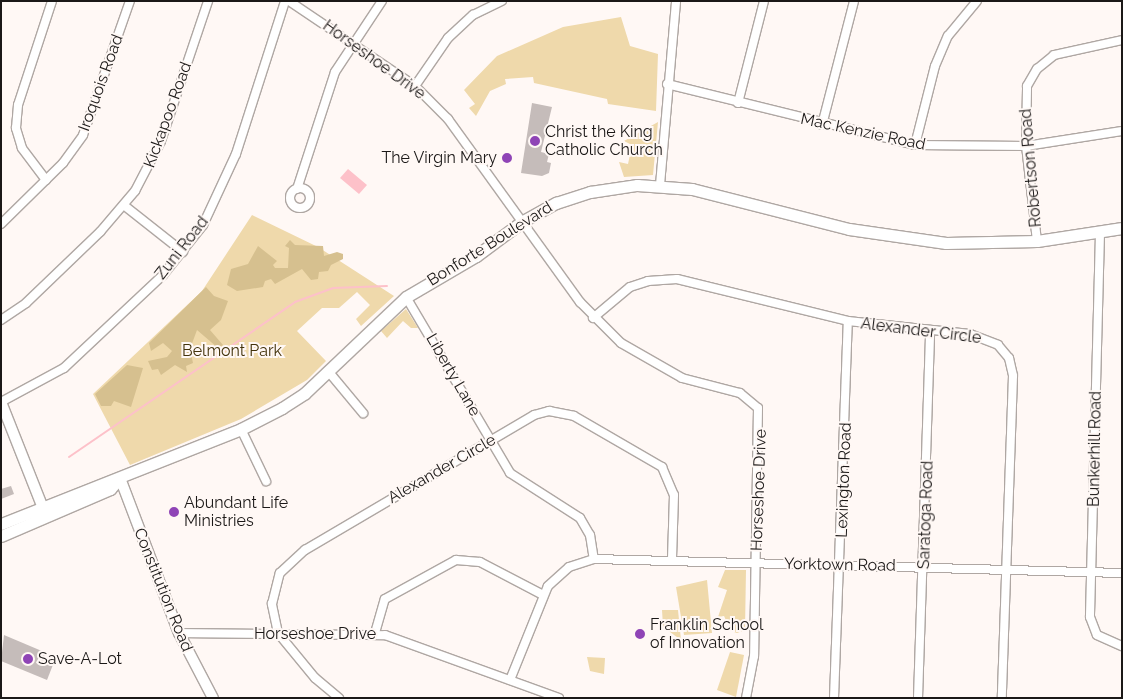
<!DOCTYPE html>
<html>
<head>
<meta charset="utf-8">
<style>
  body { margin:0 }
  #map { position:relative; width:1123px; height:699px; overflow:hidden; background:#fff8f5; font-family:Raleway,sans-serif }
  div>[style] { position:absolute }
  .green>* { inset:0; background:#efd9ab }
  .forest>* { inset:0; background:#d6c08f }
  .water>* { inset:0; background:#fdc1c9 }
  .stream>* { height:2px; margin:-1px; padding:0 1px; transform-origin:1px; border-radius:1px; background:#fdc1c9 }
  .building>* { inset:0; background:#c5bcba }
  .roads { filter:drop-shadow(1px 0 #afa7a3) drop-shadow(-1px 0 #afa7a3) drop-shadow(0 1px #afa7a3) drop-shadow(0 -1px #afa7a3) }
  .minor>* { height:8px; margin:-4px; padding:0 4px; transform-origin:4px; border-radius:4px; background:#fff }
  .minor>.ring { margin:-4px; padding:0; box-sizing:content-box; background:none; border:8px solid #fff; border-radius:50% }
  .tertiary>* { height:10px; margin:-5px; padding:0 5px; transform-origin:5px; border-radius:5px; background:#fff }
  .secondary>* { height:11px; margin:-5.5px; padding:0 5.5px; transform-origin:5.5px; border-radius:5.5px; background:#fff }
  .dots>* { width:14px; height:14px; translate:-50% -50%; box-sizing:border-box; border:2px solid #fff8f5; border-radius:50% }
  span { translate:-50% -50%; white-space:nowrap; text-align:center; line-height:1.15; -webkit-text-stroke:4px #fff8f5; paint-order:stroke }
  .street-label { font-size:16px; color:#1b1817 }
  .poi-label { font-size:16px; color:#1b1817 }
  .left { translate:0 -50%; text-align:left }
  .right { translate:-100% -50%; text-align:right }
  .park-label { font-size:16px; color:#43330b }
  .frame { position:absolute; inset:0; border:2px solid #1b1817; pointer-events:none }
</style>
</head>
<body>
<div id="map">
  <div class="green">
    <div style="clip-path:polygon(621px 17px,630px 46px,658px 54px,656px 111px,608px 104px,607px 99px,534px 83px,533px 77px,505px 79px,506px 84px,490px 91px,476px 116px,469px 108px,475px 104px,464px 90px,497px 56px,563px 27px)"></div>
    <div style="clip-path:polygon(658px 122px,653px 175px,624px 177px,619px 162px,628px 164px,632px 145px,624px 141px)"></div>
    <div style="clip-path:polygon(252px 215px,318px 247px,394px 296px,361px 326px,356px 319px,370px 305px,357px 292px,339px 308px,322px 308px,297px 331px,326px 361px,307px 380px,241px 419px,130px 465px,93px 394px,202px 291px)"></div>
    <div style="clip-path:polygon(406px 309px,418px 328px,411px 328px,403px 321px,387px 338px,381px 331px)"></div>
    <div style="clip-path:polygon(725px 570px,746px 570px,745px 630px,737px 633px,731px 631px,724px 616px,718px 617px,727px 590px,718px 587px)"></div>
    <div style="clip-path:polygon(707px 580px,712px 633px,684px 635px,676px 587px)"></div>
    <div style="clip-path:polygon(662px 610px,678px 610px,681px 640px,663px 627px)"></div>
    <div style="clip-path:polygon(730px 652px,744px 655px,736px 697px,717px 690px)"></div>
    <div style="clip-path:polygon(587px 657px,605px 658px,604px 674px,590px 671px)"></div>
  </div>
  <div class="forest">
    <div style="clip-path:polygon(290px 240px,295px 245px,323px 246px,324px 256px,337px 252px,343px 254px,343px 259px,331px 265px,328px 271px,319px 272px,318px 279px,311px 280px,302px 269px,275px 284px,271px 279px,265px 281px,263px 287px,237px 291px,227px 285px,231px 269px,248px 264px,258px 246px,277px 261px,273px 265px,275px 268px,288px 268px,289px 248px,285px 246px)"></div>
    <div style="clip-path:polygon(206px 287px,214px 296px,228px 301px,221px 320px,210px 330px,223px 345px,218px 348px,197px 330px,190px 349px,193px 363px,186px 366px,187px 372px,175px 365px,161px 375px,158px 369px,152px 370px,148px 361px,167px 357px,172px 351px,163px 343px,151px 351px,149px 343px)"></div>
    <div style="clip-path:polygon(127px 365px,143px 368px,131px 407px,114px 401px,111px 406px,101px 406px,95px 394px)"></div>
  </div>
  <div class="water">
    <div style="clip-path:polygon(348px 169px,367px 185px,359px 194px,340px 178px)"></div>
  </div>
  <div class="stream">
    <div style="left:69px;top:457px;width:274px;rotate:-34.4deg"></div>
    <div style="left:295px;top:302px;width:40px;rotate:-20.2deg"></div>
    <div style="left:333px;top:288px;width:54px;rotate:-2.1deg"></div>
  </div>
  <div class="building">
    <div style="clip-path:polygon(532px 103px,552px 107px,541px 152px,549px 154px,547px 162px,551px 163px,549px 173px,542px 176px,521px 173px)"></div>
    <div style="clip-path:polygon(11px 486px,14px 494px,1px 499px,1px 489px)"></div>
    <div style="clip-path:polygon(4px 635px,56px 657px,47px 680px,1px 661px)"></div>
  </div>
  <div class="roads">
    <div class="minor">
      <div style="left:289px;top:1px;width:152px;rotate:34deg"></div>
      <div style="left:415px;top:86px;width:47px;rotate:45deg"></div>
      <div style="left:448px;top:119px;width:226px;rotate:54.2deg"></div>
      <div style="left:580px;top:302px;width:58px;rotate:45deg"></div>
      <div style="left:621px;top:343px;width:70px;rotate:29.8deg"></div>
      <div style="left:682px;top:378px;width:60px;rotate:14.5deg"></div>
      <div style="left:740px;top:393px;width:23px;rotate:40deg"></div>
      <div style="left:758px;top:408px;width:248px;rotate:90.9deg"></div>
      <div style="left:754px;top:656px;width:43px;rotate:100.8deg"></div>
      <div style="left:667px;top:84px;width:255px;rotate:13.8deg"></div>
      <div style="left:915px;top:145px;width:111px;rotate:0.5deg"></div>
      <div style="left:1026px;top:146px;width:97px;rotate:-8.9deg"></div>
      <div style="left:415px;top:86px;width:58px;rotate:-55.5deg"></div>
      <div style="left:448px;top:38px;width:34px;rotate:-43deg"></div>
      <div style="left:473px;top:15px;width:32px;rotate:-26deg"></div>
      <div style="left:738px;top:103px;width:105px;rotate:-75.7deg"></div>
      <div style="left:822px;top:125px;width:128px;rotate:-75.5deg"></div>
      <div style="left:915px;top:145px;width:81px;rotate:-75.8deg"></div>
      <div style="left:935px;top:66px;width:33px;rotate:-67deg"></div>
      <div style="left:948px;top:36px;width:45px;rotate:-50.4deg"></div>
      <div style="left:46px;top:180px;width:40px;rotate:-127deg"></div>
      <div style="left:22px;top:148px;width:21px;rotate:-107deg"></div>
      <div style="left:16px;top:128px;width:23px;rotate:-85deg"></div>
      <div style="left:18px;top:105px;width:109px;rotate:-71.9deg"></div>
      <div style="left:660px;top:185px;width:185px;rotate:-85deg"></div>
      <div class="ring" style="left:290px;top:188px;width:12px;height:12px"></div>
      <div style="left:297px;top:189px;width:123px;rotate:-72deg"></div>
      <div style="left:335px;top:72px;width:85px;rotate:-56.5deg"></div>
      <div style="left:125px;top:206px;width:74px;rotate:38.4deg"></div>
      <div style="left:1px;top:224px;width:87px;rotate:-44.5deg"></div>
      <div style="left:63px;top:163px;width:34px;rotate:-54deg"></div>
      <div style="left:83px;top:135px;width:142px;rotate:-70.7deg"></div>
      <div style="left:1100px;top:233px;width:384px;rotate:91.5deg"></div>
      <div style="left:1090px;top:617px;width:19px;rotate:69deg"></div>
      <div style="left:1097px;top:635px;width:27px;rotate:24deg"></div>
      <div style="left:1037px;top:241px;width:96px;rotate:-96.6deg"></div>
      <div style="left:1026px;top:146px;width:60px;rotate:-89deg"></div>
      <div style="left:1027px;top:86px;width:20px;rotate:-60deg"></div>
      <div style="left:1037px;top:69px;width:22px;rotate:-39deg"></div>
      <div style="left:1054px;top:55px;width:70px;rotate:-12.4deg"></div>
      <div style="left:406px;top:297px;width:204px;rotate:59.4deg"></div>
      <div style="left:510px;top:473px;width:83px;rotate:32.7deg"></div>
      <div style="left:580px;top:518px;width:20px;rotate:60deg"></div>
      <div style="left:590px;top:535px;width:24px;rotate:81deg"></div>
      <div style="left:593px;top:318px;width:48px;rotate:-40deg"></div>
      <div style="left:630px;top:287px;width:19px;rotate:-18deg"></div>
      <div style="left:648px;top:281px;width:29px;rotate:-4deg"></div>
      <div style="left:677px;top:279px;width:176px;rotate:13.8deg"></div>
      <div style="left:848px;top:321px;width:123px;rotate:6.1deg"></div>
      <div style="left:970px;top:334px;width:30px;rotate:21deg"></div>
      <div style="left:998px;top:345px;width:17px;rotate:50deg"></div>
      <div style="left:1009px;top:358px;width:18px;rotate:77deg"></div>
      <div style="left:1013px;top:376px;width:322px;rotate:92deg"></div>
      <div style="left:1px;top:320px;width:30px;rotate:-34deg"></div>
      <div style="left:26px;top:303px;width:103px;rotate:-43.8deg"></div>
      <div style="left:100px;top:232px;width:54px;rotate:-49.5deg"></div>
      <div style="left:135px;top:191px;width:56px;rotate:-62.5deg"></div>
      <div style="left:161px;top:141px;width:148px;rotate:-71.4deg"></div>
      <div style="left:328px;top:371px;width:55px;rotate:50.2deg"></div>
      <div style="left:1px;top:402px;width:72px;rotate:-28.4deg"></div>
      <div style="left:64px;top:368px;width:136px;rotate:-43.2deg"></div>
      <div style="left:163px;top:275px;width:64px;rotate:-51.3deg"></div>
      <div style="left:203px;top:225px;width:78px;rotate:-65.1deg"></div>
      <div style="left:236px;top:154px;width:161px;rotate:-72.2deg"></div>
      <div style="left:241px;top:429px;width:58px;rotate:64.3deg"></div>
      <div style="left:179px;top:633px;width:206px;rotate:0.6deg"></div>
      <div style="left:385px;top:635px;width:185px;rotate:19.9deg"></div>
      <div style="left:375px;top:633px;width:35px;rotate:-74deg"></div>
      <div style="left:385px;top:599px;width:81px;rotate:-28.8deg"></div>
      <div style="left:456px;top:560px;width:24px;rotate:5deg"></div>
      <div style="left:480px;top:562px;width:71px;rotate:27.6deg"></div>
      <div style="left:510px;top:680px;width:101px;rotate:-68deg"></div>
      <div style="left:548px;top:586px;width:28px;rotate:-42deg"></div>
      <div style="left:569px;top:567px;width:26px;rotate:-18deg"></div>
      <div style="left:594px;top:559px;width:528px;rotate:1.52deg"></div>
      <div style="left:339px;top:698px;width:31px;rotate:-140deg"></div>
      <div style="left:315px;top:678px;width:58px;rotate:-129.4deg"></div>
      <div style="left:278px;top:633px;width:30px;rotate:-102deg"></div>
      <div style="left:272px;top:604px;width:32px;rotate:-76deg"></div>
      <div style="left:280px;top:573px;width:34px;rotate:-43deg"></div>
      <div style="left:305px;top:550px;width:266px;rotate:-30.5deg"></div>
      <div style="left:534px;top:415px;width:16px;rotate:-15deg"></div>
      <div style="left:549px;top:411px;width:25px;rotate:11deg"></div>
      <div style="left:574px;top:416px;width:102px;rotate:30.1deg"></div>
      <div style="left:662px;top:467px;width:30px;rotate:67deg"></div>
      <div style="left:674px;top:495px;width:65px;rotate:91.8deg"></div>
      <div style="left:834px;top:698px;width:377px;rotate:-87.9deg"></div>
      <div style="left:918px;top:698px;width:366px;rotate:-88.1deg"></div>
    </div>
    <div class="tertiary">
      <div style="left:1px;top:402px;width:119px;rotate:68.4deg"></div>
      <div style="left:120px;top:478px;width:166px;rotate:69.2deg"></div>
      <div style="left:179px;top:633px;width:73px;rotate:62.4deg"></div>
    </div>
    <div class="secondary">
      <div style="left:1px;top:524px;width:258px;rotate:-21.6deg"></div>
      <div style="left:241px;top:429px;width:46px;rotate:-27.1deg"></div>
      <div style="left:282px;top:408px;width:27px;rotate:-33deg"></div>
      <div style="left:305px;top:393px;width:139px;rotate:-43.5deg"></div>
      <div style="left:406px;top:297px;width:81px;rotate:-30.4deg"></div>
      <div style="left:476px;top:256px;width:59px;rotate:-36.7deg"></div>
      <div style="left:523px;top:221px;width:38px;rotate:-29deg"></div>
      <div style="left:556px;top:203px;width:36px;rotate:-18deg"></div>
      <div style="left:590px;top:192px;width:48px;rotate:-8.5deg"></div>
      <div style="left:637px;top:185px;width:55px;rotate:4.2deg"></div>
      <div style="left:692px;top:189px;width:162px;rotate:14.3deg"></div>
      <div style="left:849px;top:229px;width:98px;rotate:8.2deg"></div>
      <div style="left:946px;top:243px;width:91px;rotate:-1.3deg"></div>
      <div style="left:1037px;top:241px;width:86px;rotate:-8.7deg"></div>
      <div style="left:1px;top:536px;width:119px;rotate:-23.3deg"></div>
      <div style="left:110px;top:489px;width:15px;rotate:-48deg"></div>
    </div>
  </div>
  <div class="dots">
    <div style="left:535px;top:141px;background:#8f44b6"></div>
    <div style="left:507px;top:158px;background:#8f44b6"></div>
    <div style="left:174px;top:512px;background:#8f44b6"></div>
    <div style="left:640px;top:634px;background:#8f44b6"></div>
    <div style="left:28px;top:659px;background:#8f44b6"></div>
  </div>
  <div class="street-label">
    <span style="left:374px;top:60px;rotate:36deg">Horseshoe Drive</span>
    <span style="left:101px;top:83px;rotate:-70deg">Iroquois Road</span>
    <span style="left:168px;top:115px;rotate:-70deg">Kickapoo Road</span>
    <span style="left:863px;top:132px;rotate:12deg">Mac Kenzie Road</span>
    <span style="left:1031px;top:168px;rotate:-95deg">Robertson Road</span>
    <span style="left:490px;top:244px;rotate:-32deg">Bonforte Boulevard</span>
    <span style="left:182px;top:248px;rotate:-52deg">Zuni Road</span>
    <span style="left:921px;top:331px;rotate:7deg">Alexander Circle</span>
    <span style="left:453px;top:375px;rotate:60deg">Liberty Lane</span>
    <span style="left:1095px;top:449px;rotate:-89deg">Bunkerhill Road</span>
    <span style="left:442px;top:469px;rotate:-30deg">Alexander Circle</span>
    <span style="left:844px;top:480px;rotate:-88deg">Lexington Road</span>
    <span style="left:759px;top:490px;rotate:-88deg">Horseshoe Drive</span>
    <span style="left:926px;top:515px;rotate:-88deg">Saratoga Road</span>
    <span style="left:840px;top:565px;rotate:1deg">Yorktown Road</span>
    <span style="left:163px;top:590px;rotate:68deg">Constitution Road</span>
    <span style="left:315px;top:634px">Horseshoe Drive</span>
  </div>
  <div class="poi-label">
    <span class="left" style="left:545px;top:141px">Christ the King<br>Catholic Church</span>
    <span class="right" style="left:497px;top:158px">The Virgin Mary</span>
    <span class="left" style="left:184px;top:512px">Abundant Life<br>Ministries</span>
    <span class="left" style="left:650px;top:634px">Franklin School<br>of Innovation</span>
    <span class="left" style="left:38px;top:659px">Save-A-Lot</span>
  </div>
  <div class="park-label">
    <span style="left:232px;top:351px">Belmont Park</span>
  </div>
  <div class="frame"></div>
</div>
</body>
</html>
